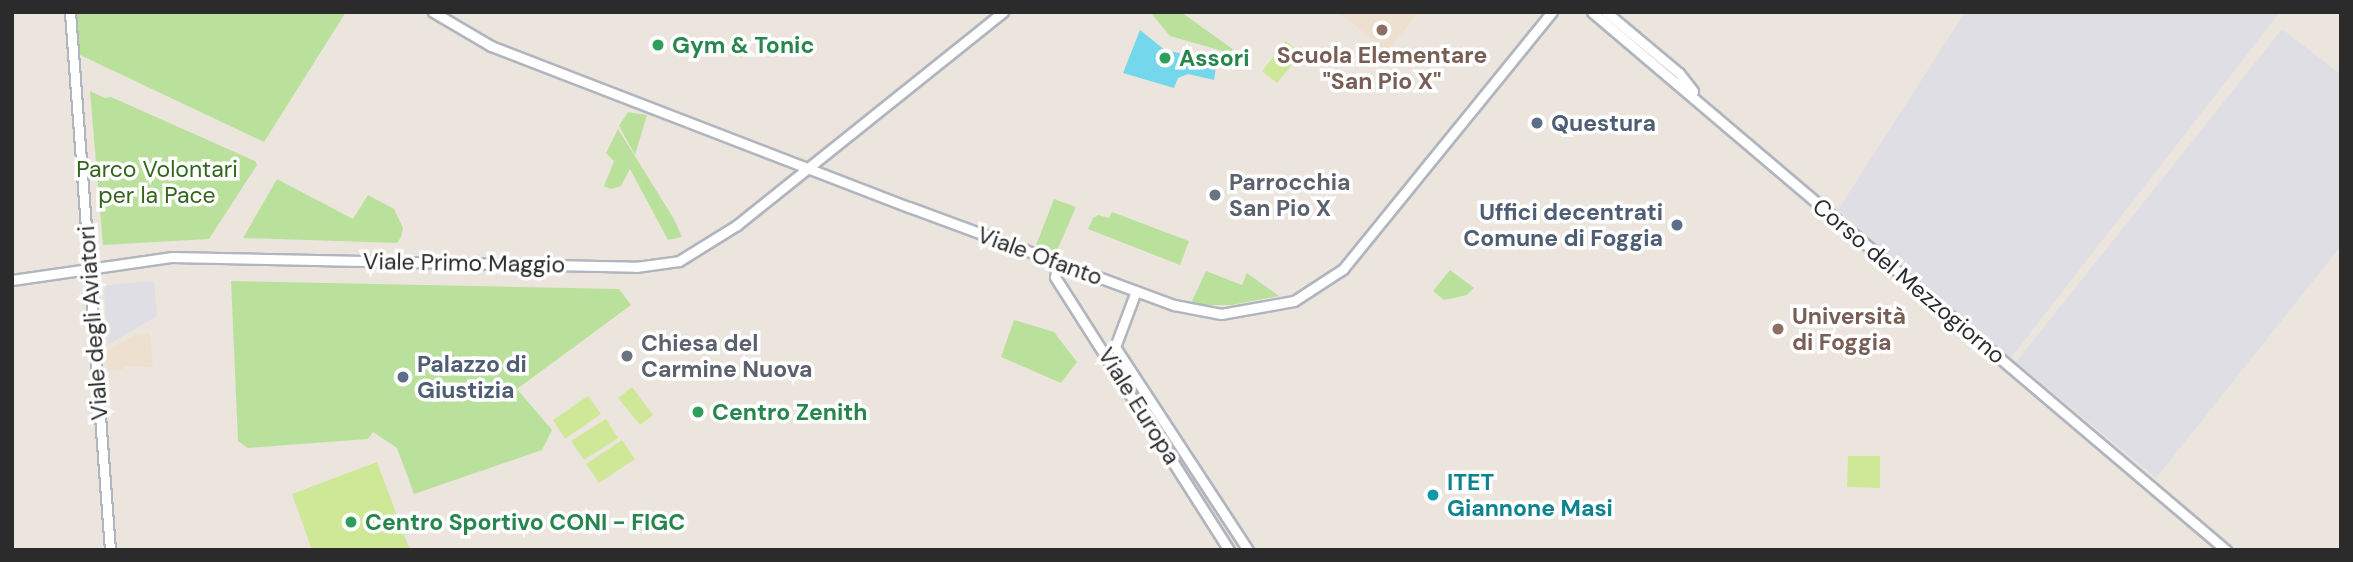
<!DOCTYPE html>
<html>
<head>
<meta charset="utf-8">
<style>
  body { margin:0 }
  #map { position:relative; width:2353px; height:562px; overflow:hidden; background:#ece5de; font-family:"DM Sans",sans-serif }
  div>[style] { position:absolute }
  .industrial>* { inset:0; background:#dfdee5 }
  .education>* { inset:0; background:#ede0ce }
  .green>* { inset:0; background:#bae19c }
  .pitch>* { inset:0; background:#cee898 }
  .water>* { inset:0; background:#75d7eb }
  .roads { filter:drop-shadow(2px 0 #b1b5be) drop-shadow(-2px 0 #b1b5be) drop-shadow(0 2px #b1b5be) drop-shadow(0 -2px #b1b5be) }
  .secondary>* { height:9px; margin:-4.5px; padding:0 4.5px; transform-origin:4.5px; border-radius:4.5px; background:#fff }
  .dots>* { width:19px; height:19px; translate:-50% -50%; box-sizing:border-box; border:4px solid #fff; border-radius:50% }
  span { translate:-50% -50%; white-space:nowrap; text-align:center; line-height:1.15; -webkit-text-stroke:7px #fff; paint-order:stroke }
  .leisure-label { font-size:23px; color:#27864d; font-weight:700 }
  .left { translate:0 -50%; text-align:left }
  .education-label { font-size:23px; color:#785e54; font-weight:700 }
  .service-label { font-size:23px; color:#4e5e75; font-weight:700 }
  .right { translate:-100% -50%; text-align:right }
  .park-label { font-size:23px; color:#33661d }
  .worship-label { font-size:23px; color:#5b616d; font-weight:700 }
  .street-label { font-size:23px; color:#2b2b2b }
  .culture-label { font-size:23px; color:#0d838f; font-weight:700 }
  .frame { position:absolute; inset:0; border:14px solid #2b2b2b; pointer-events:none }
</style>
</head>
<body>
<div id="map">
  <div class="industrial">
    <div style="clip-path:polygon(1965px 12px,2280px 12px,2010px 359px,1838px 210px)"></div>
    <div style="clip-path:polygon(2282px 29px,2341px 75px,2341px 246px,2156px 478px,2016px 362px)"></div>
    <div style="clip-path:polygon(154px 281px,157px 316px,108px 345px,104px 290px,107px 285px)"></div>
  </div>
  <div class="education">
    <div style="clip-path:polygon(1338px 12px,1419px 12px,1387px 51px)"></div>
    <div style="clip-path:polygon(150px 333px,153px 367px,125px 366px,122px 370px,108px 371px,106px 352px,136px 334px)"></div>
  </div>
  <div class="green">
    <div style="clip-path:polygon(76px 12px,346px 12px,264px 142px,80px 55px)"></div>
    <div style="clip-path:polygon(1150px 12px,1181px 12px,1234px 50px,1233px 54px,1170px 36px)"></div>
    <div style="clip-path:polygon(90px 91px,105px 98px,111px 97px,255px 161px,257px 165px,209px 239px,103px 245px)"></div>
    <div style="clip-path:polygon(628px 112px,647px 115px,635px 155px,619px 126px)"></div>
    <div style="clip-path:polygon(618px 129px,674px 219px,682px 237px,668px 240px,630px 169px,621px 186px,611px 189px,604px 186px,614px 161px,606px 153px)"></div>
    <div style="clip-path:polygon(277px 179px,353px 219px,368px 195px,394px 209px,403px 228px,401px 237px,397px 243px,243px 238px)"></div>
    <div style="clip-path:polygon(1054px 199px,1076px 207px,1055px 255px,1035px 248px)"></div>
    <div style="clip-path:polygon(1112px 212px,1189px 241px,1180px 265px,1088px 229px,1093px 218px,1098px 215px,1109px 218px)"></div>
    <div style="clip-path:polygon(1450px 270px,1474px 288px,1467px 295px,1444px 300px,1433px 291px)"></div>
    <div style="clip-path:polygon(1206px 271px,1242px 285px,1247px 273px,1279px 296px,1232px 305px,1197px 305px,1192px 301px)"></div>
    <div style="clip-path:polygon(231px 281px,619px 289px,631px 305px,517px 389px,552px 430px,542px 450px,414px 494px,397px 448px,373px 432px,368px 439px,248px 448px,238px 441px)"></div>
    <div style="clip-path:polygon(1014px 320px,1054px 332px,1077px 362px,1061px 383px,1001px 357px)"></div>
  </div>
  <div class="pitch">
    <div style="clip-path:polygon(1286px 41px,1301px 54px,1277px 83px,1262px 71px)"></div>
    <div style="clip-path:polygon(632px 387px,653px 415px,640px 425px,618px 398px)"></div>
    <div style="clip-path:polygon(588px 396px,601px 414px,565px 439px,553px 420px)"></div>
    <div style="clip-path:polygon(606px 419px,618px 438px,584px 460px,571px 441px)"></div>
    <div style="clip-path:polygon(622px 440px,635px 459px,599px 483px,586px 464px)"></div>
    <div style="clip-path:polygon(1848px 456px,1880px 456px,1880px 488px,1847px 487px)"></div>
    <div style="clip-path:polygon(377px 462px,410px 550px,312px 550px,292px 494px)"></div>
  </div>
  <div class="water">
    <div style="clip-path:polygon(1140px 30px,1165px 50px,1217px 61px,1214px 80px,1188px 74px,1178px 78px,1174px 88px,1123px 73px)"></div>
  </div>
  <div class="roads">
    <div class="secondary">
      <div style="left:70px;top:12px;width:539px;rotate:85.75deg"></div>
      <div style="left:433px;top:12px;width:67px;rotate:30.4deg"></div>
      <div style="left:491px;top:46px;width:448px;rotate:21.1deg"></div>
      <div style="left:909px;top:207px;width:283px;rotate:20.3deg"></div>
      <div style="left:1174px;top:305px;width:48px;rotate:10.8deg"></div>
      <div style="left:1221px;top:314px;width:74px;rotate:-10.1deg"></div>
      <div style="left:1294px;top:301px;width:59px;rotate:-33.1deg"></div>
      <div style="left:1343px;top:269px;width:331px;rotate:-50.9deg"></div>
      <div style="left:1592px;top:12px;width:832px;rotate:40.32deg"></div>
      <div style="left:1606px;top:12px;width:95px;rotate:39.9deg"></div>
      <div style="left:1679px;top:73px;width:23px;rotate:52deg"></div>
      <div style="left:1058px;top:262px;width:15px;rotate:101deg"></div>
      <div style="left:1055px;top:277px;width:324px;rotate:57.5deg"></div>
      <div style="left:12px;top:280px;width:162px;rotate:-8.2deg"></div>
      <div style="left:172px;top:257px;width:464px;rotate:1.2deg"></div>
      <div style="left:636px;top:267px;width:43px;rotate:-7.9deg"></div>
      <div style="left:679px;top:261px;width:68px;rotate:-31.8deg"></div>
      <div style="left:737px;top:225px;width:341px;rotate:-38.7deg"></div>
      <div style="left:1136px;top:291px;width:60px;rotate:110.6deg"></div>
      <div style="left:1115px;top:347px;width:243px;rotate:56.8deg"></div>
    </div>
  </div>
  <div class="dots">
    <div style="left:1382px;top:30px;background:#8d6e63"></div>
    <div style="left:658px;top:45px;background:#2e9e5b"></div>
    <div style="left:1165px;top:58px;background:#2e9e5b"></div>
    <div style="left:1537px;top:123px;background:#5c6f8a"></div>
    <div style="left:1215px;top:195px;background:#6b7280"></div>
    <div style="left:1677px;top:225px;background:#5c6f8a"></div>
    <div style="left:1778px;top:329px;background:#8d6e63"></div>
    <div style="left:627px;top:356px;background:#6b7280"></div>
    <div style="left:403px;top:377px;background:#5c6f8a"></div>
    <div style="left:698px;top:412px;background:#2e9e5b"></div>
    <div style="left:1433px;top:495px;background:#0f9aa8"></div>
    <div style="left:351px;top:522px;background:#2e9e5b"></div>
  </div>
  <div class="leisure-label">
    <span class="left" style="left:672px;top:45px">Gym &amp; Tonic</span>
    <span class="left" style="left:1179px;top:58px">Assori</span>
    <span class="left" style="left:712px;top:412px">Centro Zenith</span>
    <span class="left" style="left:365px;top:522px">Centro Sportivo CONI - FIGC</span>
  </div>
  <div class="education-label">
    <span style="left:1382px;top:68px">Scuola Elementare<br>"San Pio X"</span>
    <span class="left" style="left:1792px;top:329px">Università<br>di Foggia</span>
  </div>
  <div class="service-label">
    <span class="left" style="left:1551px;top:123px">Questura</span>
    <span class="right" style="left:1663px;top:225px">Uffici decentrati<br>Comune di Foggia</span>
    <span class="left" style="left:417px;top:377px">Palazzo di<br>Giustizia</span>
  </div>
  <div class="park-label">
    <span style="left:157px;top:182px">Parco Volontari<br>per la Pace</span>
  </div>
  <div class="worship-label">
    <span class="left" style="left:1229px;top:195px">Parrocchia<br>San Pio X</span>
    <span class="left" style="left:641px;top:356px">Chiesa del<br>Carmine Nuova</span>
  </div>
  <div class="street-label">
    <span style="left:1040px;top:256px;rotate:20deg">Viale Ofanto</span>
    <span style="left:464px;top:263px;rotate:1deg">Viale Primo Maggio</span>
    <span style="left:1909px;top:281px;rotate:40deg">Corso del Mezzogiorno</span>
    <span style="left:93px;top:323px;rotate:-94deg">Viale degli Aviatori</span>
    <span style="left:1139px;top:406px;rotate:58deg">Viale Europa</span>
  </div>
  <div class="culture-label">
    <span class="left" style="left:1447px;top:495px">ITET<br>Giannone Masi</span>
  </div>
  <div class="frame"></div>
</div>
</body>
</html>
